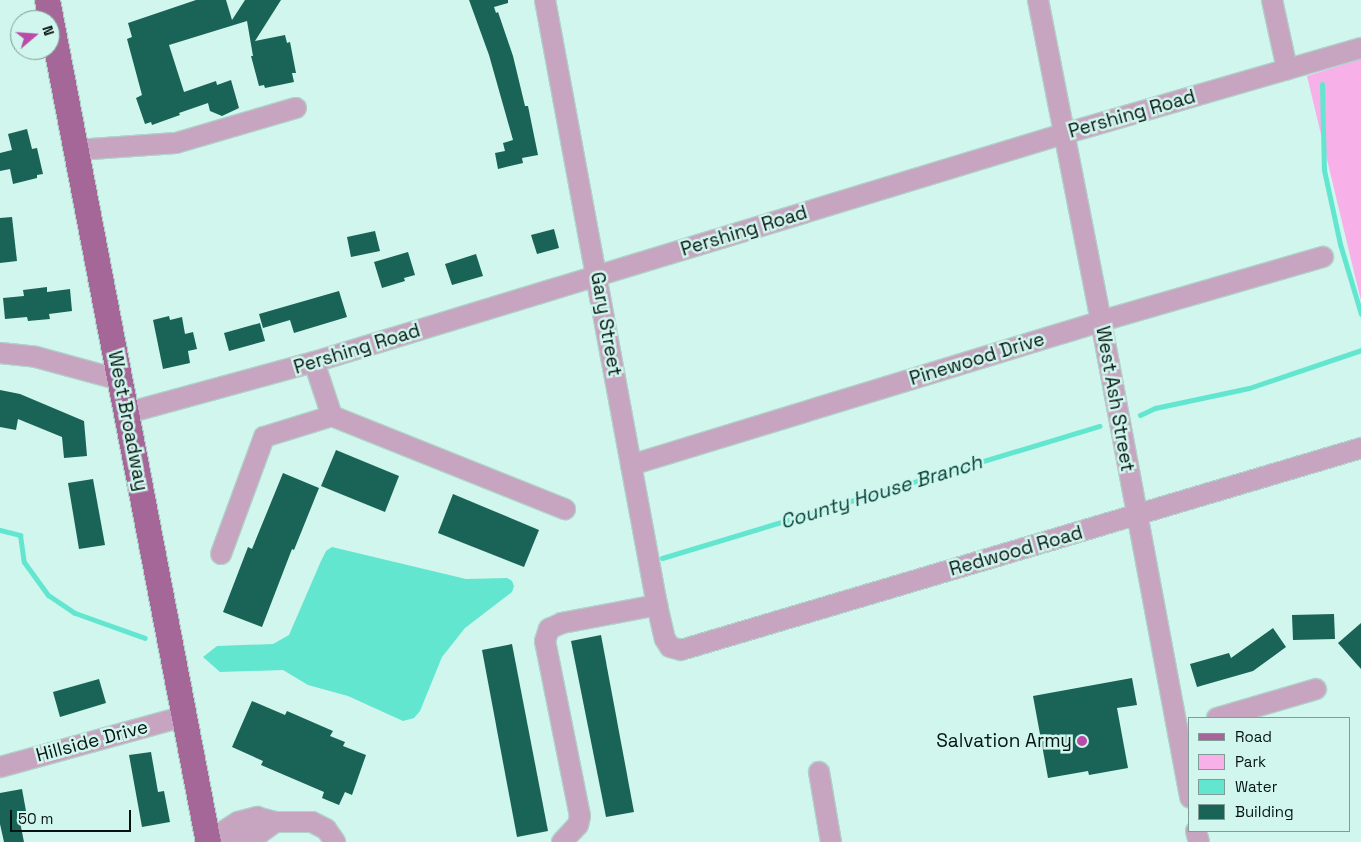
<!DOCTYPE html>
<html>
<head>
<meta charset="utf-8">
<style>
  body { margin:0 }
  #map { position:relative; width:1361px; height:842px; overflow:hidden; background:#d0f6ed; font-family:"Space Grotesk",sans-serif }
  div>[style] { position:absolute }
  .green>* { inset:0; background:#f8b0e9 }
  .water>* { inset:0; background:#63e6cf }
  .stream>* { height:5px; margin:-2.5px; padding:0 2.5px; transform-origin:2.5px; border-radius:2.5px; background:#63e6cf }
  .building>* { inset:0; background:#1a6357 }
  .roads { filter:drop-shadow(1px 0 #b0d2ca) drop-shadow(-1px 0 #b0d2ca) drop-shadow(0 1px #b0d2ca) drop-shadow(0 -1px #b0d2ca) }
  .minor>* { height:20px; margin:-10px; padding:0 10px; transform-origin:10px; border-radius:10px; background:#c7a4bf }
  .major>* { height:25px; margin:-12.5px; padding:0 12.5px; transform-origin:12.5px; border-radius:12.5px; background:#a46798 }
  .dots>* { width:14px; height:14px; translate:-50% -50%; box-sizing:border-box; border:2px solid #d0f6ed; border-radius:50% }
  span { translate:-50% -50%; white-space:nowrap; text-align:center; line-height:1.15; -webkit-text-stroke:5px #d0f6ed; paint-order:stroke }
  .street-label { font-size:19px; color:#061411 }
  .poi-label { font-size:19px; color:#061411 }
  .right { translate:-100% -50%; text-align:right }
  .water-label { font-size:20px; color:#004037; font-style:italic }
  .legend { position:absolute; left:1188px; top:717px; width:162px; height:115px; box-sizing:border-box; background:#d0f6ed; border:1px solid #7f9c95; margin:0; padding:6px 9px; list-style:none; font-size:15px; color:#061411 }
  .legend li { display:flex; align-items:center; gap:10px; height:25px }
  .legend b { width:25px; border:1px solid #7f9c95 }
  .north { position:absolute; left:10px; top:10px; width:50px; height:50px; box-sizing:border-box; background:#d0f6ed; border:1px solid #7f9c95; border-radius:50%; rotate:72deg; font-size:14px; font-weight:700; line-height:20px; text-align:center; color:#061411 }
  .north::after { content:''; display:block; margin:auto; width:18px; height:22px; background:#ba4ba8; clip-path:polygon(50% 0,100% 100%,50% 72%,0 100%) }
  .scale { position:absolute; left:10px; top:810px; width:121px; height:22px; box-sizing:border-box; border:2px solid #061411; border-top:0; padding-left:6px; font-size:15px; line-height:18px; white-space:nowrap; color:#061411; -webkit-text-stroke:4px #d0f6ed; paint-order:stroke }
</style>
</head>
<body>
<div id="map">
  <div class="green">
    <div style="clip-path:polygon(1361px 59px,1361px 301px,1307px 76px)"></div>
  </div>
  <div class="water">
    <div style="clip-path:polygon(332px 547px,466px 579px,507px 578px,512px 581px,514px 586px,512px 592px,465px 628px,442px 657px,420px 711px,414px 718px,403px 721px,348px 696px,308px 685px,283px 670px,220px 672px,203px 657px,217px 646px,273px 644px,289px 635px,321px 561px,326px 551px)"></div>
  </div>
  <div class="stream">
    <div style="left:1322px;top:84px;width:86px;rotate:88.7deg"></div>
    <div style="left:1324px;top:170px;width:76px;rotate:77.8deg"></div>
    <div style="left:1340px;top:244px;width:73px;rotate:73.3deg"></div>
    <div style="left:1140px;top:415px;width:17px;rotate:-25deg"></div>
    <div style="left:1155px;top:408px;width:96px;rotate:-12deg"></div>
    <div style="left:1249px;top:388px;width:118px;rotate:-18.7deg"></div>
    <div style="left:0;top:530px;width:21px;rotate:14deg"></div>
    <div style="left:20px;top:535px;width:27px;rotate:82deg"></div>
    <div style="left:24px;top:562px;width:41px;rotate:54deg"></div>
    <div style="left:48px;top:595px;width:32px;rotate:34deg"></div>
    <div style="left:75px;top:613px;width:74px;rotate:19.7deg"></div>
    <div style="left:662px;top:558px;width:457px;rotate:-16.8deg"></div>
  </div>
  <div class="building">
    <div style="clip-path:polygon(196px 0,226px 0,232px 20px,245px 0,281px 0,255px 41px,285px 35px,287px 43px,290px 42px,296px 73px,292px 73px,294px 82px,265px 88px,264px 85px,259px 86px,251px 56px,253px 56px,247px 21px,169px 45px,184px 92px,216px 81px,217px 85px,231px 80px,239px 108px,222px 116px,210px 111px,208px 103px,179px 113px,180px 115px,152px 125px,151px 122px,145px 124px,136px 98px,142px 95px,127px 39px,132px 37px,128px 23px)"></div>
    <div style="clip-path:polygon(469px 0,508px 0,508px 3px,494px 7px,496px 13px,498px 12px,513px 56px,525px 106px,528px 106px,538px 155px,522px 158px,523px 163px,498px 169px,495px 153px,505px 151px,503px 143px,513px 140px,489px 55px)"></div>
    <div style="clip-path:polygon(27px 129px,32px 149px,37px 148px,43px 174px,37px 175px,37px 178px,13px 184px,10px 169px,0 171px,0 153px,12px 150px,8px 134px)"></div>
    <div style="clip-path:polygon(12px 217px,17px 261px,0 263px,0 218px)"></div>
    <div style="clip-path:polygon(554px 229px,559px 248px,537px 254px,531px 235px)"></div>
    <div style="clip-path:polygon(375px 231px,380px 251px,351px 257px,347px 237px)"></div>
    <div style="clip-path:polygon(408px 252px,415px 275px,404px 278px,405px 281px,382px 288px,374px 262px)"></div>
    <div style="clip-path:polygon(476px 254px,483px 276px,452px 285px,445px 264px)"></div>
    <div style="clip-path:polygon(47px 287px,47px 292px,70px 289px,72px 311px,49px 314px,50px 319px,28px 321px,27px 317px,5px 319px,3px 298px,24px 296px,23px 290px)"></div>
    <div style="clip-path:polygon(339px 291px,347px 317px,294px 333px,290px 320px,263px 328px,259px 314px)"></div>
    <div style="clip-path:polygon(169px 316px,170px 320px,182px 317px,185px 334px,193px 332px,197px 349px,188px 351px,190px 363px,163px 369px,153px 320px)"></div>
    <div style="clip-path:polygon(260px 323px,265px 341px,229px 351px,224px 333px)"></div>
    <div style="clip-path:polygon(0 390px,20px 394px,84px 421px,87px 456px,64px 458px,62px 437px,18px 419px,16px 430px,0 427px)"></div>
    <div style="clip-path:polygon(336px 450px,399px 476px,385px 512px,321px 486px)"></div>
    <div style="clip-path:polygon(283px 473px,319px 488px,294px 550px,292px 549px,262px 627px,223px 612px,248px 547px,252px 549px)"></div>
    <div style="clip-path:polygon(93px 479px,105px 545px,79px 549px,68px 483px)"></div>
    <div style="clip-path:polygon(453px 494px,539px 530px,524px 567px,438px 533px)"></div>
    <div style="clip-path:polygon(1334px 614px,1335px 639px,1293px 640px,1292px 615px)"></div>
    <div style="clip-path:polygon(1361px 623px,1361px 669px,1338px 643px)"></div>
    <div style="clip-path:polygon(1273px 628px,1286px 647px,1253px 671px,1197px 687px,1190px 664px,1229px 653px,1231px 658px)"></div>
    <div style="clip-path:polygon(601px 635px,634px 812px,606px 817px,571px 641px)"></div>
    <div style="clip-path:polygon(512px 644px,548px 831px,517px 837px,482px 650px)"></div>
    <div style="clip-path:polygon(1132px 678px,1137px 705px,1117px 708px,1128px 768px,1089px 775px,1088px 771px,1048px 778px,1033px 696px)"></div>
    <div style="clip-path:polygon(99px 679px,106px 703px,60px 717px,53px 692px)"></div>
    <div style="clip-path:polygon(252px 701px,285px 715px,287px 711px,333px 731px,330px 736px,345px 742px,343px 746px,366px 755px,352px 795px,345px 792px,339px 805px,322px 798px,324px 792px,261px 765px,263px 761px,232px 747px)"></div>
    <div style="clip-path:polygon(151px 752px,158px 792px,164px 791px,170px 822px,142px 827px,129px 755px)"></div>
    <div style="clip-path:polygon(22px 789px,26px 811px,18px 812px,24px 842px,4px 842px,0 824px,0 793px)"></div>
  </div>
  <div class="roads">
    <div class="minor">
      <div style="left:545px;top:0;width:615px;rotate:79.51deg"></div>
      <div style="left:657px;top:605px;width:35px;rotate:77deg"></div>
      <div style="left:665px;top:639px;width:9px;rotate:58deg"></div>
      <div style="left:670px;top:647px;width:11px;rotate:15deg"></div>
      <div style="left:681px;top:650px;width:709px;rotate:-16.54deg"></div>
      <div style="left:1038px;top:0;width:327px;rotate:78.9deg"></div>
      <div style="left:1101px;top:321px;width:485px;rotate:79.4deg"></div>
      <div style="left:1272px;top:0;width:71px;rotate:77.7deg"></div>
      <div style="left:77px;top:150px;width:99px;rotate:-4deg"></div>
      <div style="left:176px;top:143px;width:125px;rotate:-16.3deg"></div>
      <div style="left:0;top:353px;width:36px;rotate:6deg"></div>
      <div style="left:36px;top:357px;width:87px;rotate:15.3deg"></div>
      <div style="left:314px;top:362px;width:57px;rotate:71.6deg"></div>
      <div style="left:127px;top:413px;width:194px;rotate:-15.3deg"></div>
      <div style="left:314px;top:362px;width:783px;rotate:-16.93deg"></div>
      <div style="left:1063px;top:134px;width:310px;rotate:-16.1deg"></div>
      <div style="left:631px;top:465px;width:492px;rotate:-17deg"></div>
      <div style="left:1101px;top:321px;width:231px;rotate:-16.1deg"></div>
      <div style="left:221px;top:554px;width:125px;rotate:-69.8deg"></div>
      <div style="left:264px;top:437px;width:71px;rotate:-17.2deg"></div>
      <div style="left:332px;top:416px;width:251px;rotate:21.8deg"></div>
      <div style="left:1217px;top:718px;width:103px;rotate:-16.3deg"></div>
      <div style="left:0;top:767px;width:192px;rotate:-15.4deg"></div>
      <div style="left:819px;top:772px;width:71px;rotate:80.3deg"></div>
      <div style="left:1196px;top:831px;width:11px;rotate:75deg"></div>
      <div style="left:221px;top:833px;width:19px;rotate:16deg"></div>
      <div style="left:239px;top:838px;width:22px;rotate:-13deg"></div>
      <div style="left:260px;top:833px;width:19px;rotate:-36deg"></div>
      <div style="left:206px;top:836px;width:15px;rotate:-11deg"></div>
      <div style="left:221px;top:833px;width:20px;rotate:-33deg"></div>
      <div style="left:238px;top:822px;width:20px;rotate:-15deg"></div>
      <div style="left:257px;top:817px;width:19px;rotate:16deg"></div>
      <div style="left:275px;top:822px;width:37px"></div>
      <div style="left:312px;top:822px;width:16px;rotate:27deg"></div>
      <div style="left:326px;top:829px;width:16px;rotate:55deg"></div>
      <div style="left:562px;top:842px;width:23px;rotate:-47deg"></div>
      <div style="left:578px;top:825px;width:9px;rotate:-77deg"></div>
      <div style="left:580px;top:816px;width:178px;rotate:-101.3deg"></div>
      <div style="left:545px;top:641px;width:13px;rotate:-72deg"></div>
      <div style="left:549px;top:629px;width:14px;rotate:-25deg"></div>
      <div style="left:562px;top:623px;width:97px;rotate:-10.7deg"></div>
    </div>
    <div class="major">
      <div style="left:47px;top:0;width:857px;rotate:79.18deg"></div>
    </div>
  </div>
  <div class="dots">
    <div style="left:1082px;top:741px;background:#ba4ba8"></div>
  </div>
  <div class="street-label">
    <span style="left:1132px;top:114px;rotate:-16deg">Pershing Road</span>
    <span style="left:744px;top:231px;rotate:-17deg">Pershing Road</span>
    <span style="left:606px;top:324px;rotate:80deg">Gary Street</span>
    <span style="left:357px;top:349px;rotate:-17deg">Pershing Road</span>
    <span style="left:977px;top:359px;rotate:-17deg">Pinewood Drive</span>
    <span style="left:1115px;top:399px;rotate:80deg">West Ash Street</span>
    <span style="left:128px;top:421px;rotate:79deg">West Broadway</span>
    <span style="left:1016px;top:551px;rotate:-16deg">Redwood Road</span>
    <span style="left:92px;top:741px;rotate:-15deg">Hillside Drive</span>
  </div>
  <div class="poi-label">
    <span class="right" style="left:1072px;top:741px">Salvation Army</span>
  </div>
  <div class="water-label">
    <span style="left:881px;top:492px;rotate:-17deg">County House Branch</span>
  </div>
  <ul class="legend">
  <li><b style="height:6px;background:#a46798"></b>Road</li>
  <li><b style="height:14px;background:#f8b0e9"></b>Park</li>
  <li><b style="height:14px;background:#63e6cf"></b>Water</li>
  <li><b style="height:14px;background:#1a6357"></b>Building</li>
  </ul>
  <div class="north">N</div>
  <div class="scale">50 m</div>
</div>
</body>
</html>
